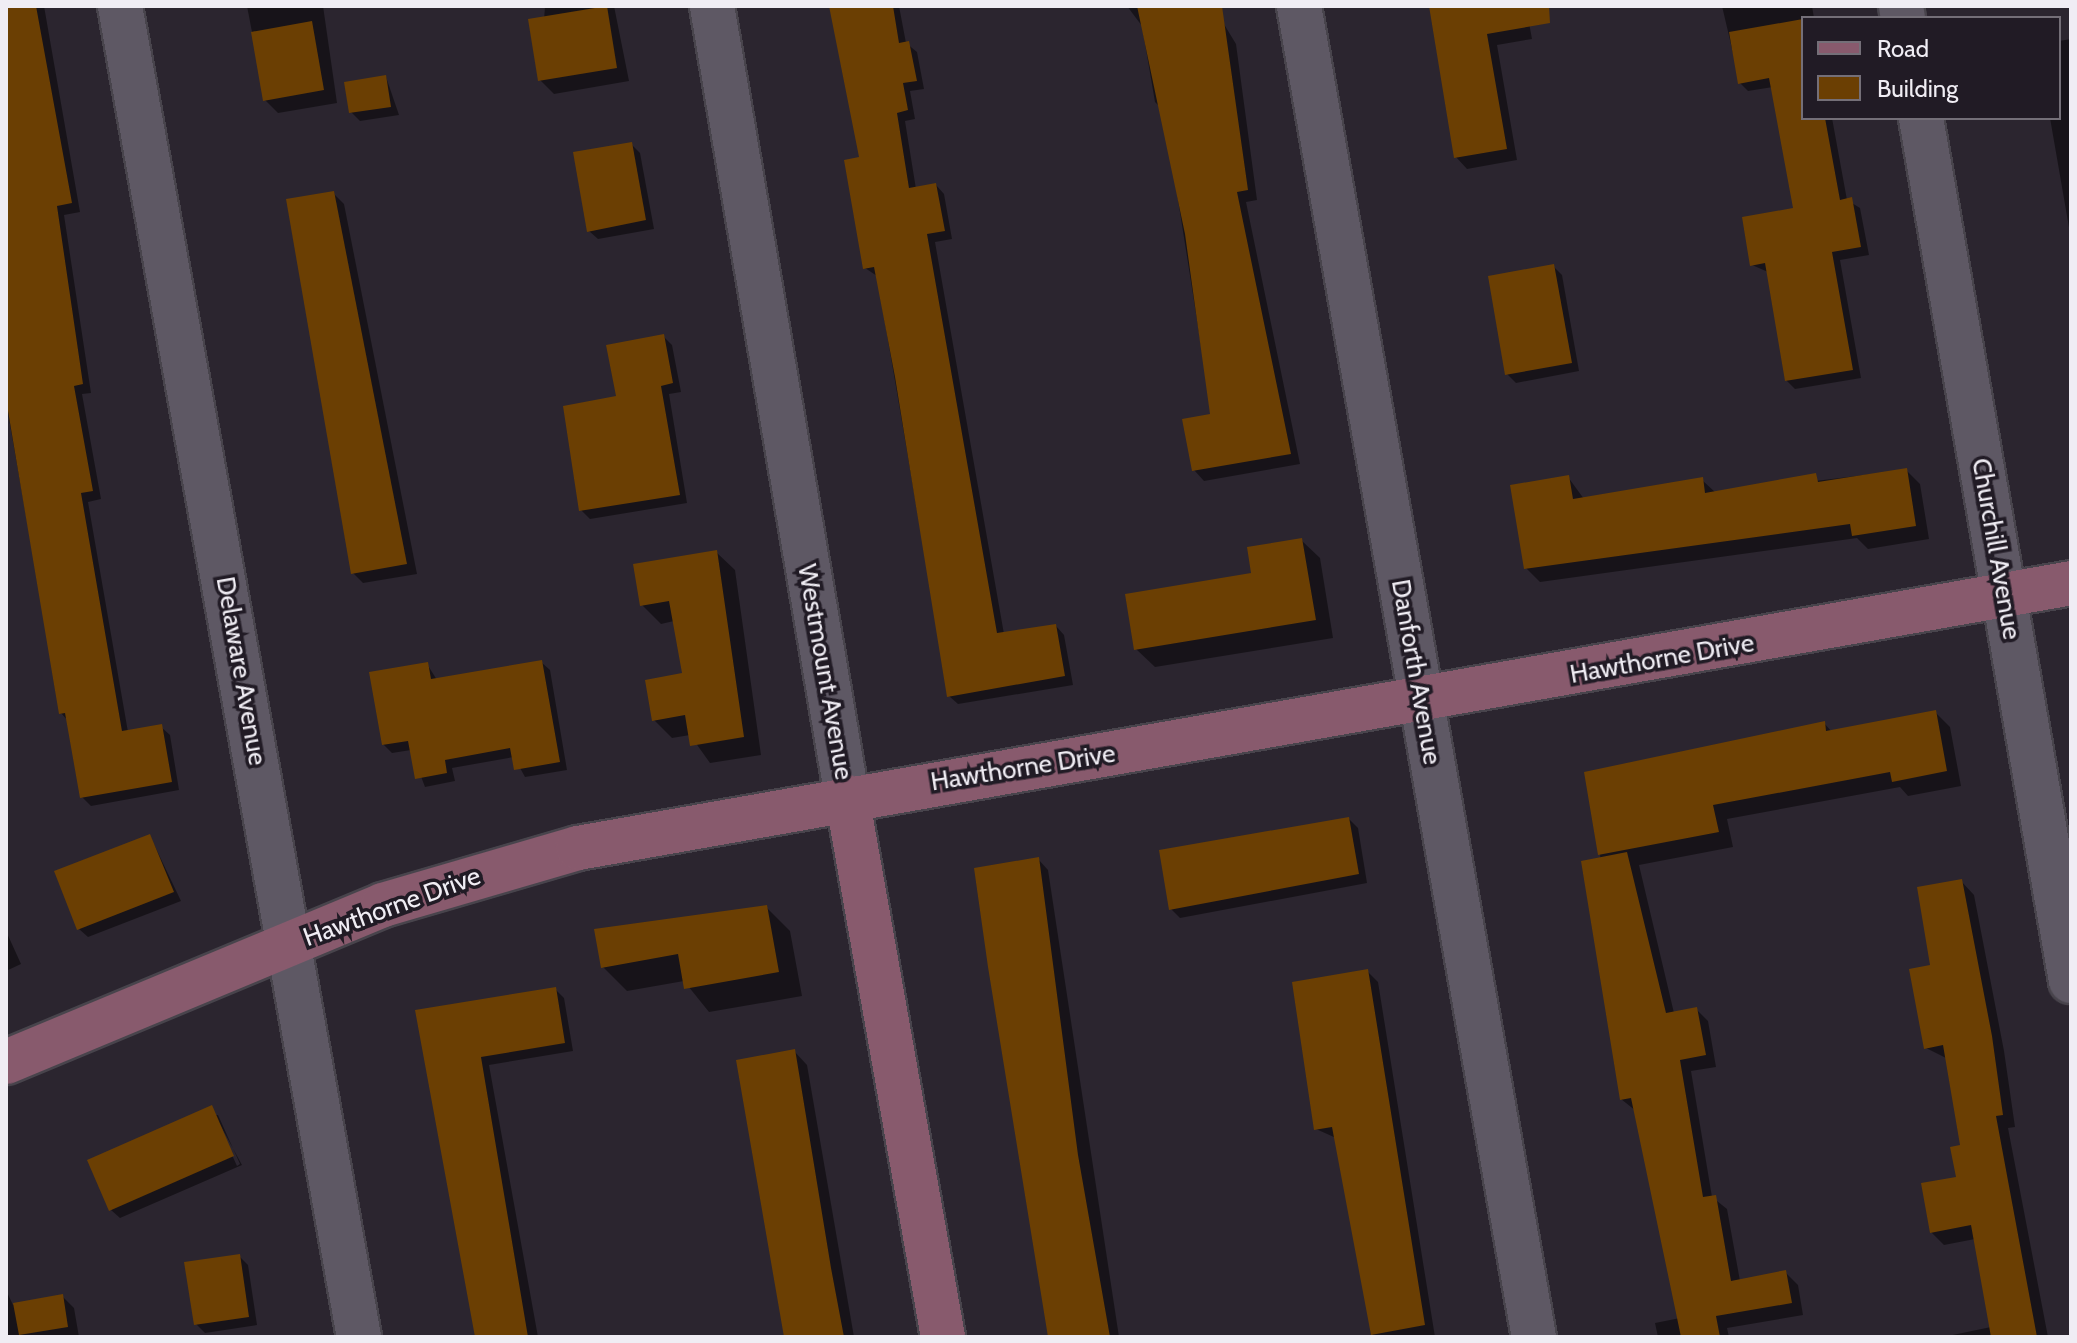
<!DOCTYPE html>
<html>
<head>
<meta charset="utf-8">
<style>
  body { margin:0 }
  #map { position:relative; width:2077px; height:1343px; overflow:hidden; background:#2b252f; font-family:Cabin,sans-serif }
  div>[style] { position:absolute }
  .shadow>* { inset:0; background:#0007 }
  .building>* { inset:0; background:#6b3f03 }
  .roads { filter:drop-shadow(2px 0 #48444c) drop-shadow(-2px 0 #48444c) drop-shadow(0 2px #48444c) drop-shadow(0 -2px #48444c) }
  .street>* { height:44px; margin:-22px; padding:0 22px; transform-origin:22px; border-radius:22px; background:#5e5864 }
  .secondary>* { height:44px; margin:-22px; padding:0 22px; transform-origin:22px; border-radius:22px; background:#885a6d }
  span { translate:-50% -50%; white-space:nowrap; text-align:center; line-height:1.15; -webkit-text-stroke:7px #211b25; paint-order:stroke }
  .street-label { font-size:26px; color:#f0edf4 }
  .frame { position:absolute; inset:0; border:8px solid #f0edf4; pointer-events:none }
  .legend { position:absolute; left:1801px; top:16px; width:260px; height:104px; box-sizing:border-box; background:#211b25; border:2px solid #746f78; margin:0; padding:10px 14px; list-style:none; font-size:24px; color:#f0edf4 }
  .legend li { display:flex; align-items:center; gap:16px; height:40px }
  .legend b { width:40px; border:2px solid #746f78 }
</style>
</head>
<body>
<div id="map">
  <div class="shadow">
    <div style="clip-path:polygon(6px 6px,44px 6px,80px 212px,64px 215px,91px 393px,82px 394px,101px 499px,88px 502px,128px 732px,161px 727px,170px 735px,179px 790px,91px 806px,82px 797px,69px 722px,61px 713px,6px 402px)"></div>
    <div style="clip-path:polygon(247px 6px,323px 6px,337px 103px,278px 113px,265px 100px)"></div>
    <div style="clip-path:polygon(545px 6px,614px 6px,629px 81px,554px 94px,540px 80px)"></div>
    <div style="clip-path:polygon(831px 6px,899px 6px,906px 43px,917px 52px,924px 89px,910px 91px,915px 119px,905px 121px,916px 189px,936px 185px,944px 194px,952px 239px,935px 242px,1004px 634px,1056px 626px,1064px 635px,1073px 685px,958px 704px,949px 696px,877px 276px,865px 268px,861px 159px)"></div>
    <div style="clip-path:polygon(1127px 6px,1213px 6px,1236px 44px,1257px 200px,1246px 202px,1300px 464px,1204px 481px,1194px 470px,1212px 415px,1164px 111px,1155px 102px,1142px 26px)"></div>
    <div style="clip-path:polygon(1430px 6px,1526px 6px,1532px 39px,1497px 45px,1517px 160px,1467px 169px,1456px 157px)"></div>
    <div style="clip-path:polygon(1722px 6px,1812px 6px,1814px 18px,1803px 18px,1803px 118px,1832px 118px,1847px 200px,1860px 208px,1869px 255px,1840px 260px,1861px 378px,1795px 389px,1786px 380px,1768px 272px,1752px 265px,1795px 210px,1773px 87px,1748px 91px,1740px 83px)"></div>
    <div style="clip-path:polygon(2071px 39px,2071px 239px,2050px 118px,2059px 118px,2059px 41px)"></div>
    <div style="clip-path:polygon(386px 77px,399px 115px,360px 121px,351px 112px)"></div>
    <div style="clip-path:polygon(631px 144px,640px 153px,654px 229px,598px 239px,589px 231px)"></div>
    <div style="clip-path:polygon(333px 193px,344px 204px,417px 574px,363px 583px,353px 573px)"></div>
    <div style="clip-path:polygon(1554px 267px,1562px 275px,1579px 371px,1516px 383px,1507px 374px)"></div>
    <div style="clip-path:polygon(663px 336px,672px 345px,681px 392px,669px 394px,687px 503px,590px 519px,581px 510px,618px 398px)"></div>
    <div style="clip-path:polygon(1906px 470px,1920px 484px,1929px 539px,1868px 549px,1857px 538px,1540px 582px,1526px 568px,1568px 477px,1584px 499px,1702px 480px,1716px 493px)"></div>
    <div style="clip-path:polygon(1301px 540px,1320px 558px,1333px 638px,1155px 667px,1136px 649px)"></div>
    <div style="clip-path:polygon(716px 552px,735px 570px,761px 755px,710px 763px,690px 735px,672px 738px,654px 720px,684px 675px,674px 621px,661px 624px,642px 605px)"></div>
    <div style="clip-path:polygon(541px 662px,550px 670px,567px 770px,525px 777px,514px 757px,452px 768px,455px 781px,425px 787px,411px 750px,392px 753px,383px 744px,427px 664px,437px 680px)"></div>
    <div style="clip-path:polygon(1935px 712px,1950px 727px,1961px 786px,1908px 796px,1900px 787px,1727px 819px,1733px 847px,1639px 865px,1674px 1013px,1696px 1009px,1708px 1021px,1716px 1067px,1691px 1071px,1712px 1197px,1727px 1209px,1740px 1281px,1786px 1273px,1798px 1285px,1803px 1315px,1727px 1328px,1729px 1337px,1658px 1337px,1655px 1323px,1680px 1318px,1636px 1111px,1621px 1099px,1600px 854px,1824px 723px,1832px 732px)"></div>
    <div style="clip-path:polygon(1349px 819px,1358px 828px,1367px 883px,1180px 918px,1171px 909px)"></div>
    <div style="clip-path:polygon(150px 836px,181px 901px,88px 937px,79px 929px)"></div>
    <div style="clip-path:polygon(1038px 859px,1048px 870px,1119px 1337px,1054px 1337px)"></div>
    <div style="clip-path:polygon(1961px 881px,1974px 895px,2004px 1051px,2015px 1127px,2008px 1128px,2048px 1337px,1943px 1337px,1991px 1327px,1975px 1239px,1944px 1245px,1931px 1232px,1958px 1178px,1962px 1147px,1948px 1059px,1926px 1048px,1933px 967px)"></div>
    <div style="clip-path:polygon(766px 907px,790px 931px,802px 996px,709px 1012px,684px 981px,627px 991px,603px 967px)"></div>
    <div style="clip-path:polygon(6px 931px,21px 964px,6px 971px)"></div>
    <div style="clip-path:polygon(1368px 972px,1378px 982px,1435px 1337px,1373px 1337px,1336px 1138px,1316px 1129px)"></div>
    <div style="clip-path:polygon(555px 989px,564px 998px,573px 1051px,489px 1065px,538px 1337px,479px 1337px,418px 1011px)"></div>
    <div style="clip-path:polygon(794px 1051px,807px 1065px,854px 1337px,788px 1337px)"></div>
    <div style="clip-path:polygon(evenodd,211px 1108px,242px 1165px,120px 1218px,111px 1210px,211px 1108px,214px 1115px,218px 1115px,240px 1164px,237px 1166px,214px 1115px)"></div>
    <div style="clip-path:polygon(239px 1256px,248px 1265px,257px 1325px,205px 1333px,196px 1324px)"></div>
    <div style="clip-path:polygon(6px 1290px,13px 1305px,62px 1296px,74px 1308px,79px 1337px,6px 1337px)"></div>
  </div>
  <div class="building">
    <div style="clip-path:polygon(6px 6px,36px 6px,72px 203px,57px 206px,83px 384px,74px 386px,93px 491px,81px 493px,122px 731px,162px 724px,172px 782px,80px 798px,65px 713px,59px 714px,6px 399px)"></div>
    <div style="clip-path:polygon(607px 6px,617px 68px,538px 81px,528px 19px)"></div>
    <div style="clip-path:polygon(829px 6px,893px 6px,899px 43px,909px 41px,917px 81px,903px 83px,908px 110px,897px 113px,909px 188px,936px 183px,945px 231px,927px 234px,997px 633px,1056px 624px,1065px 676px,947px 697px,895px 377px,874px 267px,863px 269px,844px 160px,859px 157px)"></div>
    <div style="clip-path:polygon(1137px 6px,1222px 6px,1248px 190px,1237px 192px,1291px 454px,1192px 471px,1182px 419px,1210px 414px,1185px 234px)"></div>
    <div style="clip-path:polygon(1429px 6px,1549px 6px,1550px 23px,1487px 34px,1507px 149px,1454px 158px)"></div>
    <div style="clip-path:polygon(1803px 19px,1803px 118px,1825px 118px,1840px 200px,1852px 197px,1861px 247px,1832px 252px,1853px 370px,1785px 381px,1765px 263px,1750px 266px,1742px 217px,1793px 208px,1769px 78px,1738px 84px,1729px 32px)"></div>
    <div style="clip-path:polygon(312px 21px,324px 90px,263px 101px,251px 32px)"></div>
    <div style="clip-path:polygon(386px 75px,391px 107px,349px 113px,344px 82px)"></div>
    <div style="clip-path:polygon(632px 142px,646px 220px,587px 232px,573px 152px)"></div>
    <div style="clip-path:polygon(334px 191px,407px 564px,351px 574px,286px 199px)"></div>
    <div style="clip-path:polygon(1554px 264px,1572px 363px,1505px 375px,1488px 276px)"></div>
    <div style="clip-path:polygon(664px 334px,673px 383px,661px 386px,680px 495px,579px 511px,563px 406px,616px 396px,606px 345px)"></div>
    <div style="clip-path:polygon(1907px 468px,1916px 526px,1852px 536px,1850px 524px,1524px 569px,1510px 485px,1569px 475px,1573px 499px,1703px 477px,1705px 493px,1816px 473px,1818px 482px)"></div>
    <div style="clip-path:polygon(1302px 538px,1316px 620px,1134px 650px,1125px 594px,1251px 573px,1247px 547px)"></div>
    <div style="clip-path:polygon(717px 550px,744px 737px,690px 746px,685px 715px,652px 721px,645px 680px,682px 673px,669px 601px,640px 606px,633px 564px)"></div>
    <div style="clip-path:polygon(542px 660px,560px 762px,514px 770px,510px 748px,445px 760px,447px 773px,415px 779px,408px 741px,382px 745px,369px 672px,428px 662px,431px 679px)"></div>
    <div style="clip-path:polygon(1936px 710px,1947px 771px,1892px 782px,1890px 772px,1713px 805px,1719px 832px,1598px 855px,1584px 772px,1825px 721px,1826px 731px)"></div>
    <div style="clip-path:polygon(1349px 817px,1359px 874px,1169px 910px,1159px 850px)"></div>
    <div style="clip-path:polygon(150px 834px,174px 892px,77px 930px,54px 871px)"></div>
    <div style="clip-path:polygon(1627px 852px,1666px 1013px,1697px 1007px,1706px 1055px,1680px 1060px,1703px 1197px,1716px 1195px,1731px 1281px,1786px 1270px,1792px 1303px,1716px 1316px,1720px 1337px,1681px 1337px,1631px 1098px,1620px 1100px,1581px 861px)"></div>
    <div style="clip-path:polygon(1039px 857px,1078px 1155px,1110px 1337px,1048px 1337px,988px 967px,974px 868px)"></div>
    <div style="clip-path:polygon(1962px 879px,1992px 1036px,2003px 1115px,1996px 1116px,2037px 1337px,1991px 1337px,1971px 1225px,1930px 1233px,1921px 1183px,1956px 1177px,1950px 1147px,1960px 1145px,1943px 1045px,1924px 1049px,1909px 969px,1930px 965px,1917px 887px)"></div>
    <div style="clip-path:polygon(767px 905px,779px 972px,684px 989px,678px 954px,601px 968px,594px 929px)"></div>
    <div style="clip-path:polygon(1368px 969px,1425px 1325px,1371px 1335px,1332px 1127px,1314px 1130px,1292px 982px)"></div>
    <div style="clip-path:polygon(556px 987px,565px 1043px,481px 1057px,528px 1337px,475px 1337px,415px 1010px)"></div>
    <div style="clip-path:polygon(795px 1049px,831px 1268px,844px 1337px,784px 1337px,736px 1060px)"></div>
    <div style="clip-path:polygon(212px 1105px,234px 1156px,109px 1211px,87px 1160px)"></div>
    <div style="clip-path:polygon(240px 1254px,249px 1317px,194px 1325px,184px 1262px)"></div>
    <div style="clip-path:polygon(63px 1294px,68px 1327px,19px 1335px,13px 1303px)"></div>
  </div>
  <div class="roads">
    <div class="street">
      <div style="left:120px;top:6px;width:1352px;rotate:79.82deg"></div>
      <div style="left:712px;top:6px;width:802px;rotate:80.31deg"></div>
      <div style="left:1299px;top:6px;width:1352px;rotate:79.99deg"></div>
      <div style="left:1901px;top:6px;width:12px;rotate:81deg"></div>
      <div style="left:1921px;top:118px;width:876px;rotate:80.14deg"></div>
    </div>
    <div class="secondary">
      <div style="left:847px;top:797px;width:548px;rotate:79.92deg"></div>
      <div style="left:6px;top:1062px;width:408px;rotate:-22.6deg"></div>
      <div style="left:383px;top:905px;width:203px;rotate:-16.3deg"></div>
      <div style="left:578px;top:848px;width:1516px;rotate:-10.06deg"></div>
    </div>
  </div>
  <div class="street-label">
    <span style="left:1996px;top:549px;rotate:80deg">Churchill Avenue</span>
    <span style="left:1662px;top:659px;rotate:-10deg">Hawthorne Drive</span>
    <span style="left:241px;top:671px;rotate:80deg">Delaware Avenue</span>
    <span style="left:825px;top:672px;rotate:80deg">Westmount Avenue</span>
    <span style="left:1416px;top:672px;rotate:80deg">Danforth Avenue</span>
    <span style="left:1023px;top:768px;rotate:-9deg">Hawthorne Drive</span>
    <span style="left:392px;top:907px;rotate:-20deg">Hawthorne Drive</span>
  </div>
  <div class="frame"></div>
  <ul class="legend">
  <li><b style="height:10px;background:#885a6d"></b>Road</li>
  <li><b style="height:22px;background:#6b3f03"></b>Building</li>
  </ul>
</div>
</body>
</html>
